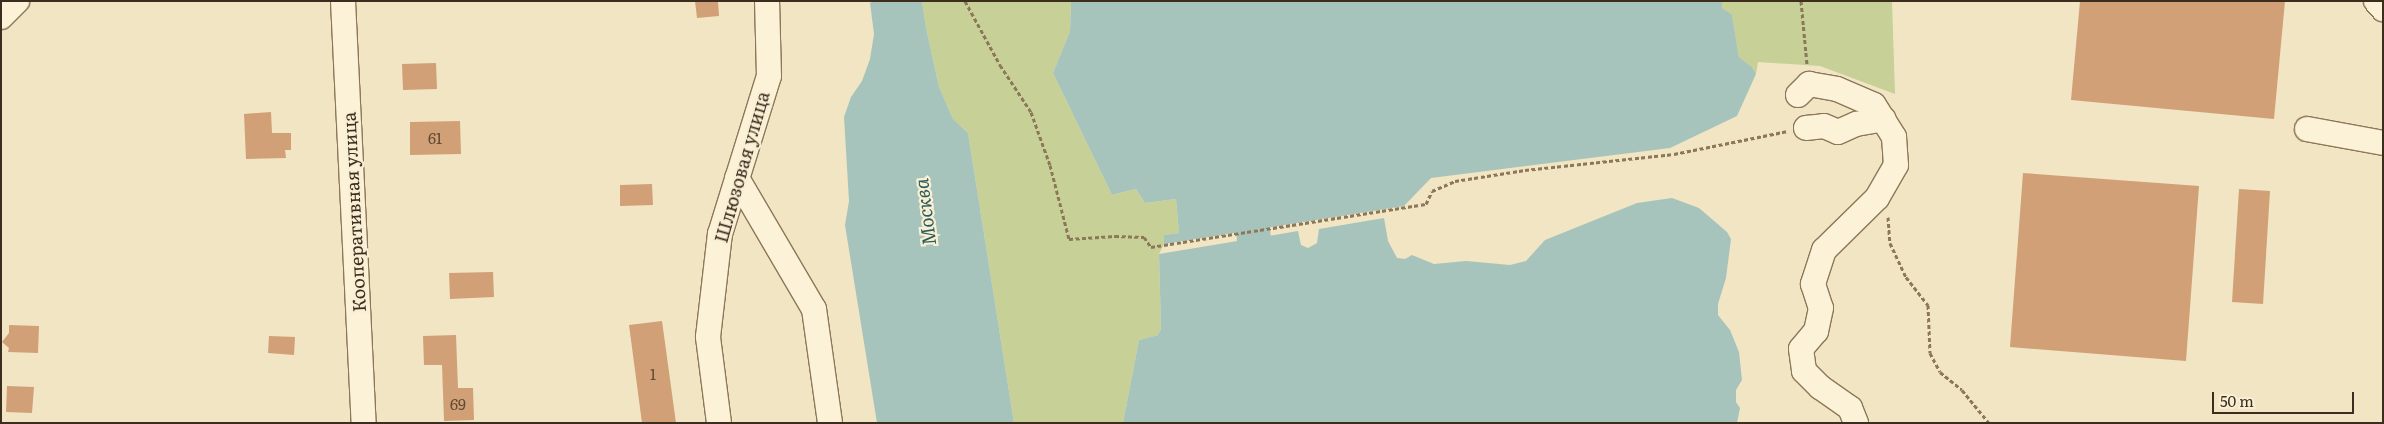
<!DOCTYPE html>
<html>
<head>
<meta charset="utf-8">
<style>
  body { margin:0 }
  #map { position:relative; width:2384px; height:424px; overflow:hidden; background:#f1e5c4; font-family:Literata,serif }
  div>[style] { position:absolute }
  .green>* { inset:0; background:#c7d097 }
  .water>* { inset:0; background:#a6c4bc }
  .river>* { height:34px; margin:-17px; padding:0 17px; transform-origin:17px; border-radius:17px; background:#a6c4bc }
  .building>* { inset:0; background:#d1a077 }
  .path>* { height:3px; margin-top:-1.5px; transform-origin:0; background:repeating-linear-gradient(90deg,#8d7759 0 4px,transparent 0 6.5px) }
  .roads { filter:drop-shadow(1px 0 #8d7759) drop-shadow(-1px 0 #8d7759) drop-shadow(0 1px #8d7759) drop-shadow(0 -1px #8d7759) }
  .minor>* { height:24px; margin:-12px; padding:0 12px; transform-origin:12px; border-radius:12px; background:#fbf2d8 }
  span { translate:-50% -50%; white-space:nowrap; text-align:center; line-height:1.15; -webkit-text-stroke:4.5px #f8efd4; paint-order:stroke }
  .number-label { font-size:15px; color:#614a34 }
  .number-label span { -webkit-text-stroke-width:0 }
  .street-label { font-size:18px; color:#3c2d1e }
  .water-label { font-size:19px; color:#2c5c5b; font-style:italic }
  .frame { position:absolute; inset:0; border:2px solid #3c2d1e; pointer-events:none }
  .scale { position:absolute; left:2212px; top:392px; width:142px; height:22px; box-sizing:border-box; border:2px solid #3c2d1e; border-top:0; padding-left:6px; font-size:15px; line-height:18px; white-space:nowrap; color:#3c2d1e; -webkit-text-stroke:4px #f8efd4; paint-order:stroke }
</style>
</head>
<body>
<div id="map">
  <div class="green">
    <div style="clip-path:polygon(922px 1px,1071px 1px,1070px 31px,1053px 73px,1112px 195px,1136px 189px,1145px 203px,1176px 199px,1179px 233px,1164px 235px,1164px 244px,1159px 254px,1161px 329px,1158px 335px,1139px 340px,1123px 423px,1014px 423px,968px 133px,953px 119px,939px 87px,926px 28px)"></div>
    <div style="clip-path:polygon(1722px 1px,1892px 1px,1895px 94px,1820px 66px,1758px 62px,1756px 74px,1752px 67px,1739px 57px,1732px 16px,1722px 8px)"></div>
  </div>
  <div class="water">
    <div style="clip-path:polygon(874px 1px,922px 1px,926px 28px,939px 87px,953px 119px,968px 133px,1014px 423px,877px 423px,845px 225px,849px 201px,844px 117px,851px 97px,862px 81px,870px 59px,874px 34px,870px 3px)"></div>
    <div style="clip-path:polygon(1071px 1px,1722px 1px,1722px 8px,1732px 15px,1739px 57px,1752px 67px,1756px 74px,1737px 116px,1670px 148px,1431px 178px,1404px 206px,1164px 244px,1164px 235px,1179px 233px,1176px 199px,1145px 203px,1136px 189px,1112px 195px,1053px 73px,1070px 31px)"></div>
    <div style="clip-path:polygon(1672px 198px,1699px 208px,1727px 232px,1731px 239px,1726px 278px,1718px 304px,1718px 315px,1730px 330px,1739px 352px,1742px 380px,1736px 390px,1736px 402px,1740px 408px,1737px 423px,1123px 423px,1139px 340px,1158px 335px,1161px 329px,1159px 254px,1298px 231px,1301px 245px,1308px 248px,1317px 243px,1319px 229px,1384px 218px,1388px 241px,1397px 258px,1405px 259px,1412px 255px,1434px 264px,1466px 261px,1510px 265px,1526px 261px,1545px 240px,1637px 203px)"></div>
  </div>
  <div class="river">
    <div style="left:1250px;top:184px;width:101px;rotate:86deg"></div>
  </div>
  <div class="building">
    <div style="clip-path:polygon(695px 1px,718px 1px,719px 16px,697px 18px)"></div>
    <div style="clip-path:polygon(2080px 1px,2285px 1px,2274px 119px,2071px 100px)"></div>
    <div style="clip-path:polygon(436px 63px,437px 89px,403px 90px,402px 64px)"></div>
    <div style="clip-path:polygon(271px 112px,272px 133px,291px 133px,291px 150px,285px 150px,286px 158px,246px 159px,244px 114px)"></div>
    <div style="clip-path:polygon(460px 121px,461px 154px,410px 155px,410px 122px)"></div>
    <div style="clip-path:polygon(2023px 173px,2199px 186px,2186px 361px,2010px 347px)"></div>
    <div style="clip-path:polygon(652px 184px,653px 205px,620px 206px,620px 185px)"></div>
    <div style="clip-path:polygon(2239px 189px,2270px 191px,2263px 304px,2232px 302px)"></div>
    <div style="clip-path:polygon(493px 272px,494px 297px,450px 299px,449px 273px)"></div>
    <div style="clip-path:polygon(662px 321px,676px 423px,642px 423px,629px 325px)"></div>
    <div style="clip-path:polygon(9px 325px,39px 326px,38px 353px,8px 352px,9px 348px,2px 342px,9px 333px)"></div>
    <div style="clip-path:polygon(456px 335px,458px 388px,473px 388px,474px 420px,444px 421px,442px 365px,424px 365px,423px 336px)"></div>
    <div style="clip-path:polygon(269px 336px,295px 337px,294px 355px,268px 353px)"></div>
    <div style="clip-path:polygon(7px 386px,34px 387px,32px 413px,6px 412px)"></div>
  </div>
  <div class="path">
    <div style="left:965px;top:1px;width:73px;rotate:61.3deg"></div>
    <div style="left:1000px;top:65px;width:56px;rotate:56.6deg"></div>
    <div style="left:1031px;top:112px;width:56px;rotate:70.3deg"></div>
    <div style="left:1050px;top:165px;width:76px;rotate:75.6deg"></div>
    <div style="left:1069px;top:239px;width:46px;rotate:-3.7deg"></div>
    <div style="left:1115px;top:236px;width:29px;rotate:2deg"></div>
    <div style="left:1144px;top:237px;width:12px;rotate:55deg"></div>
    <div style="left:1151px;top:247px;width:278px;rotate:-8.9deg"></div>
    <div style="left:1426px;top:204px;width:14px;rotate:-65deg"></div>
    <div style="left:1432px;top:191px;width:25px;rotate:-23deg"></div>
    <div style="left:1455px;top:181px;width:71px;rotate:-8.9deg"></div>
    <div style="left:1525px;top:170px;width:150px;rotate:-6.1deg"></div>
    <div style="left:1674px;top:154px;width:116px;rotate:-11.4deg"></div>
    <div style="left:1801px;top:1px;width:63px;rotate:84.6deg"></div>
    <div style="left:1888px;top:217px;width:26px;rotate:86deg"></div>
    <div style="left:1890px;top:243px;width:38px;rotate:65deg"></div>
    <div style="left:1906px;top:277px;width:36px;rotate:52deg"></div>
    <div style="left:1928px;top:305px;width:48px;rotate:87.6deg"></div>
    <div style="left:1930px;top:353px;width:21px;rotate:62deg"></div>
    <div style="left:1940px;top:372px;width:28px;rotate:39deg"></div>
    <div style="left:1962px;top:390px;width:43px;rotate:50.7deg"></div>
  </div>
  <div class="roads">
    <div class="minor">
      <div style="left:343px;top:1px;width:423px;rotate:87.2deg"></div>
      <div style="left:2376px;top:1px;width:11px;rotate:49deg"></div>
      <div style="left:1px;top:17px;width:23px;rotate:-45deg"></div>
      <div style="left:1798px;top:95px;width:16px;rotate:-45deg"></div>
      <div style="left:1809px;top:84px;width:28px;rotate:10deg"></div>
      <div style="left:1837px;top:89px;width:40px;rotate:23.4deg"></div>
      <div style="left:1874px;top:105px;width:38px;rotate:58deg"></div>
      <div style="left:1894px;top:137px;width:28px;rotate:86deg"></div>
      <div style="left:1896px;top:165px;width:38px;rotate:120deg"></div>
      <div style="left:1877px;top:198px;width:74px;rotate:135.5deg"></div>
      <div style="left:1824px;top:250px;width:36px;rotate:108deg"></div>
      <div style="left:1813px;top:284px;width:25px;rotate:72deg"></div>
      <div style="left:1821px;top:308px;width:24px;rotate:102deg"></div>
      <div style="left:1816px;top:331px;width:23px;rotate:130deg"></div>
      <div style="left:1801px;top:349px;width:22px;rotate:82deg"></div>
      <div style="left:1804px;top:371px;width:23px;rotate:45deg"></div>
      <div style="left:1820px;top:387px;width:37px;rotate:35deg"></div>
      <div style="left:1850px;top:408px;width:16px;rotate:68deg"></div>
      <div style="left:1806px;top:128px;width:18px;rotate:-6deg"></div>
      <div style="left:1824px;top:126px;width:15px;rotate:23deg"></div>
      <div style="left:1838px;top:132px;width:20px;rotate:-24deg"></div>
      <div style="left:1856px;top:124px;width:28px;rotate:-10deg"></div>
      <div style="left:2307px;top:129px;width:77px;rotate:10.4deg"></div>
      <div style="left:737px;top:178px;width:152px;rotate:59.6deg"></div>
      <div style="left:814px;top:309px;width:115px;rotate:82deg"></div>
      <div style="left:719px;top:423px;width:87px;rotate:-97.3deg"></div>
      <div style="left:708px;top:337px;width:104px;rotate:-83.4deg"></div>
      <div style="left:720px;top:234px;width:165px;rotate:-72.8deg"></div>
      <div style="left:769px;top:76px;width:75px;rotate:-91.5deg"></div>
    </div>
  </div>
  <div class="number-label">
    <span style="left:435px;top:138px">61</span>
    <span style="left:653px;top:374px">1</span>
    <span style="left:458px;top:404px">69</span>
  </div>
  <div class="street-label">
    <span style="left:742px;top:167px;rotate:-74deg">Шлюзовая улица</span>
    <span style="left:354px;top:212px;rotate:-93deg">Кооперативная улица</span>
  </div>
  <div class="water-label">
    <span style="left:925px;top:212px;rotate:-97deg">Москва</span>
  </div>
  <div class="frame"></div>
  <div class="scale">50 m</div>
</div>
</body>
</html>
